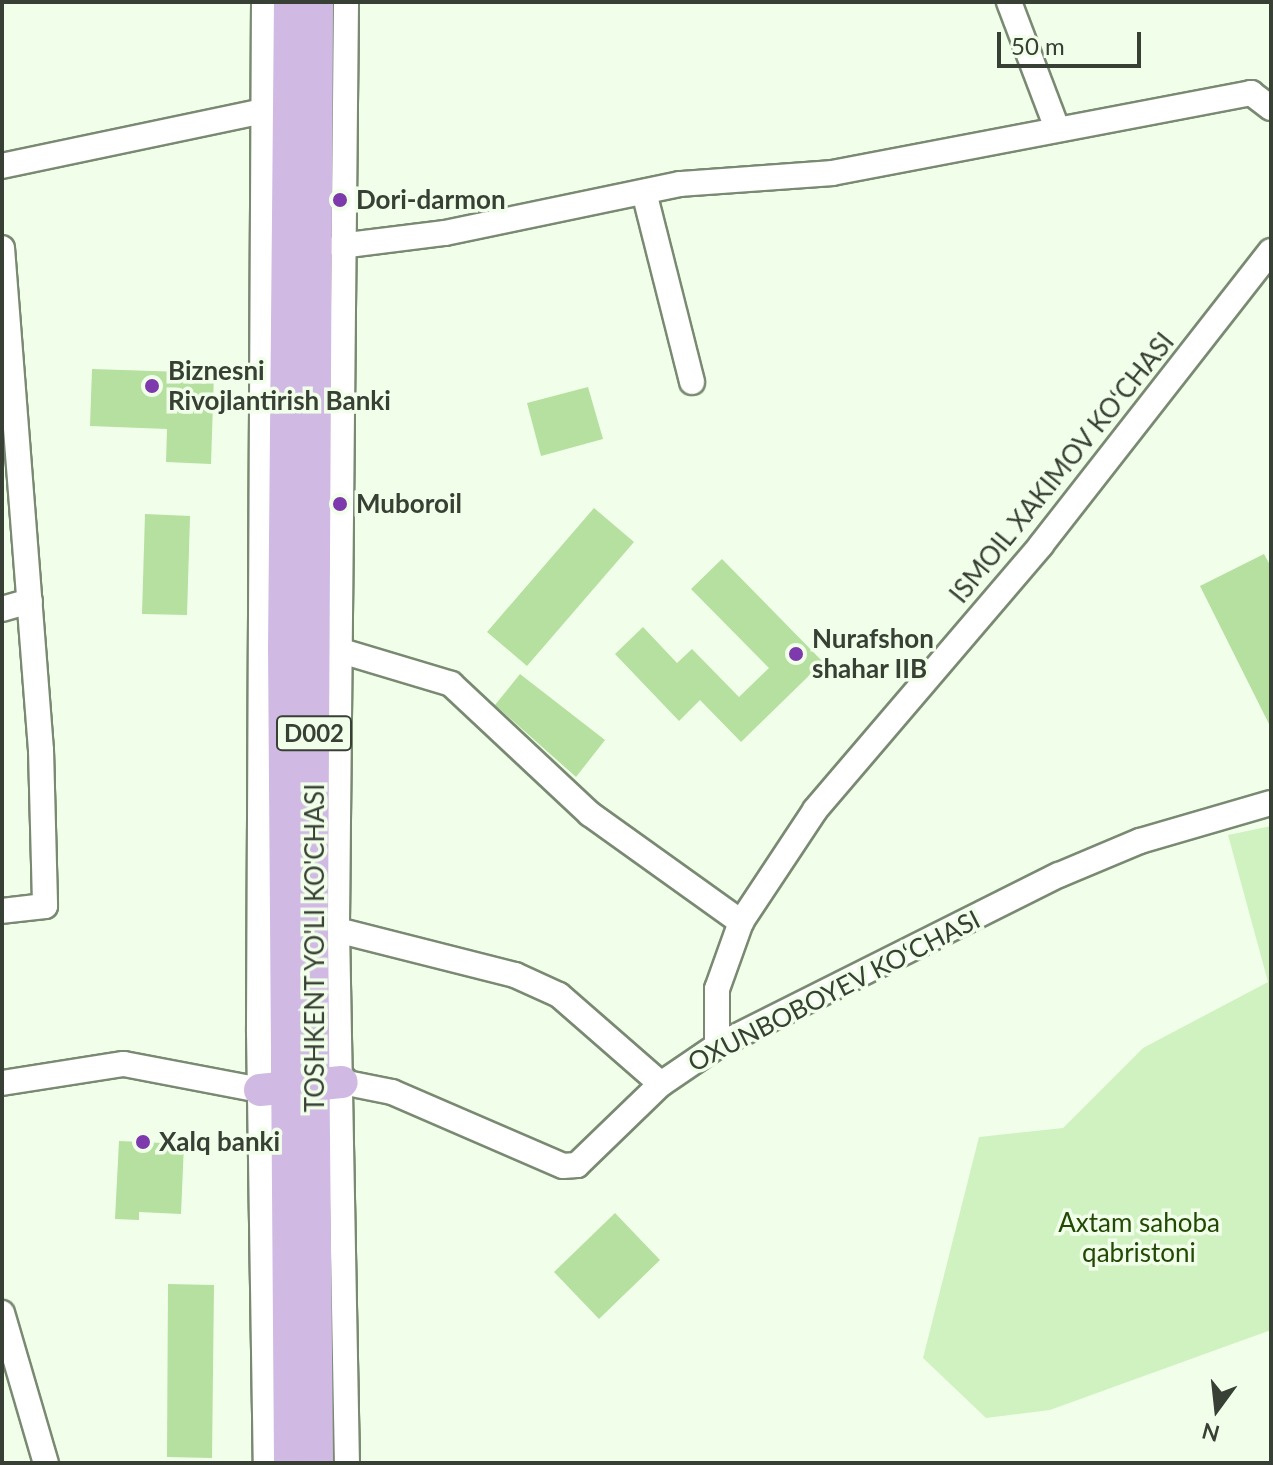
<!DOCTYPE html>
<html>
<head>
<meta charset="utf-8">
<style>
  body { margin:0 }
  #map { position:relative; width:1273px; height:1465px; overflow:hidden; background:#f1ffea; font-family:Lato,sans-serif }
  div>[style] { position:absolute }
  .green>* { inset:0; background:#d0f2c0 }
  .building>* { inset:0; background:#b5e09f }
  .roads { filter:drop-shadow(2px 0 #7a8a72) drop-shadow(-2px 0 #7a8a72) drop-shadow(0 2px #7a8a72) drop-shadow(0 -2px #7a8a72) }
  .minor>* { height:24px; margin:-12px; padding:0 12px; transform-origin:12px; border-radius:12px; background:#fff }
  .major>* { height:32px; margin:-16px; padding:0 16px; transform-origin:16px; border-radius:16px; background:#d0b9e3 }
  .dots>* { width:22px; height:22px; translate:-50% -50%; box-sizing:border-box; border:4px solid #f1ffea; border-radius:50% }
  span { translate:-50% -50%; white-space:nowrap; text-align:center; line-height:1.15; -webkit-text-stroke:7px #f1ffea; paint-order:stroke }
  .shield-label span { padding:2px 6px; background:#f1ffea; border:2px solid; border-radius:6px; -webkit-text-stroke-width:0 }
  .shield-label { font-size:24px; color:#383f34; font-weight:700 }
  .poi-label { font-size:26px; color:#383f34; font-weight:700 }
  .left { translate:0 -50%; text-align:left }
  .street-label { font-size:26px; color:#383f34 }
  .park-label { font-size:26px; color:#234905 }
  .frame { position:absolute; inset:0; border:4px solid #383f34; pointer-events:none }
  .north { position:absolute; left:1177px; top:1369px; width:80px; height:80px; -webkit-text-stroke:6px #f1ffea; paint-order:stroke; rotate:195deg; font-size:22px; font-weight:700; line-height:32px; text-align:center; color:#383f34 }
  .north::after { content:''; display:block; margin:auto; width:28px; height:36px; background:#383f34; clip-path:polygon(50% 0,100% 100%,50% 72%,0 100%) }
  .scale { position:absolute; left:997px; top:32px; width:144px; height:36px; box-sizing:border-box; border:4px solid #383f34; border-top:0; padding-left:10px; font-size:24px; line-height:28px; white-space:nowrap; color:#383f34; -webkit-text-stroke:6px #f1ffea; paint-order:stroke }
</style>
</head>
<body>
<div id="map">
  <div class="green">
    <div style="clip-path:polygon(1271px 826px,1271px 1330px,1050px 1410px,986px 1418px,923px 1358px,979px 1137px,1063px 1128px,1143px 1048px,1268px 982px,1228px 835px)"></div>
  </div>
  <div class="building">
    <div style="clip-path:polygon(92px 369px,214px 373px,211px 464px,166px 462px,167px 429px,90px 426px)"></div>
    <div style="clip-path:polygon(588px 387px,603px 439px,541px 456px,527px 403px)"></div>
    <div style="clip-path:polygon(594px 508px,634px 542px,527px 666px,487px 632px)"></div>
    <div style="clip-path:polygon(145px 514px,190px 516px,187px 615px,142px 614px)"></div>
    <div style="clip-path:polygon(1264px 554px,1271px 567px,1271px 728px,1200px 586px)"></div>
    <div style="clip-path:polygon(722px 559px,823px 662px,741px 742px,700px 700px,679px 721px,615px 654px,643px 627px,677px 663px,692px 649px,739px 697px,769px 668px,691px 589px)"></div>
    <div style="clip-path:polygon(520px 674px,605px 740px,576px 777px,495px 705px)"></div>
    <div style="clip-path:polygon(119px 1141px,184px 1144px,181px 1214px,139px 1212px,139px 1220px,115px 1219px)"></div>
    <div style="clip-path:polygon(615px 1213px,660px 1260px,599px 1319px,554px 1272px)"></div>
    <div style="clip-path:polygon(168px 1284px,214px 1285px,212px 1458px,167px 1457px)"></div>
  </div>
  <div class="roads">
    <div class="minor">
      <div style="left:264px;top:2px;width:1030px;rotate:90.28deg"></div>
      <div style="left:259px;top:1032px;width:431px;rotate:89.1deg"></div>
      <div style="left:346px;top:2px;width:928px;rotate:90.56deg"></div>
      <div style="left:337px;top:930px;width:533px;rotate:88.93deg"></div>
      <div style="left:1009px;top:2px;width:133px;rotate:69.2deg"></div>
      <div style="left:2px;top:166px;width:266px;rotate:-11.9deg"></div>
      <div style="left:644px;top:192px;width:196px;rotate:75.8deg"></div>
      <div style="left:340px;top:246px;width:106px;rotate:-7.1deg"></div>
      <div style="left:445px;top:233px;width:240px;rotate:-11.8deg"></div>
      <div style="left:680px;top:184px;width:152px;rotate:-4.1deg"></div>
      <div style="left:832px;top:173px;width:427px;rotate:-10.8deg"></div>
      <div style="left:1251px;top:93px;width:25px;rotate:37deg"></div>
      <div style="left:2px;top:248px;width:504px;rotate:85.56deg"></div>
      <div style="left:41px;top:750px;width:156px;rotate:88.5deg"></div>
      <div style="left:45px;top:906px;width:43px;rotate:173.4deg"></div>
      <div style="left:2px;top:609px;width:29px;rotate:-16deg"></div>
      <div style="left:338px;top:650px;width:118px;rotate:16.7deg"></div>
      <div style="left:451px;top:684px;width:190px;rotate:43.1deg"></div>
      <div style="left:590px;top:814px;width:186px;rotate:35.6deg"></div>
      <div style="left:337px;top:930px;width:184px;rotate:14.2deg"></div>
      <div style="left:515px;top:975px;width:48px;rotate:24.4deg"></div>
      <div style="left:559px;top:995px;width:135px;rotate:41.1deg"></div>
      <div style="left:717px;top:1046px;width:57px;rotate:-90deg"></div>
      <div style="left:717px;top:989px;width:71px;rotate:-70.3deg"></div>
      <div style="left:741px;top:922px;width:134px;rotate:-56.5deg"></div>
      <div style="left:815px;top:810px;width:348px;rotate:-49.5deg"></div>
      <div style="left:1041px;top:545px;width:373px;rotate:-52deg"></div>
      <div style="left:342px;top:1082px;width:51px;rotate:11.3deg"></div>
      <div style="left:392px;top:1092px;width:186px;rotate:23.4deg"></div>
      <div style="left:563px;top:1166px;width:14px;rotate:-4deg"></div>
      <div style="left:577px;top:1165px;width:117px;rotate:-44deg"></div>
      <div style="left:661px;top:1084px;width:68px;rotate:-34.2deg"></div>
      <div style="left:717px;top:1046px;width:382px;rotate:-26.6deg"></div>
      <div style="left:1059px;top:875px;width:88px;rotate:-22.8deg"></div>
      <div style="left:1140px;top:841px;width:136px;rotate:-16.2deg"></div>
      <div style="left:2px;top:1083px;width:123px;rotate:-8.9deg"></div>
      <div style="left:124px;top:1064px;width:138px;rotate:10.8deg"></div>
      <div style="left:2px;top:1313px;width:156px;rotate:73.7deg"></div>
    </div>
    <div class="major">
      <div style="left:260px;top:1090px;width:82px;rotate:-5.6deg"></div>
      <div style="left:290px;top:1463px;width:814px;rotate:-90.42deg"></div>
      <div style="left:284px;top:649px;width:647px;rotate:-89.47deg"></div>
      <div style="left:317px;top:1463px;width:536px;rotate:-90.53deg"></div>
      <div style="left:312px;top:927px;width:925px;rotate:-89.69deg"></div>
    </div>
  </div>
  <div class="dots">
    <div style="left:340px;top:200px;background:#7e39ac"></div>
    <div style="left:152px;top:386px;background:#7e39ac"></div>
    <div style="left:340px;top:504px;background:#7e39ac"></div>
    <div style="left:796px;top:654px;background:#7e39ac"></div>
    <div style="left:143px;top:1142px;background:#7e39ac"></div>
  </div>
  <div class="shield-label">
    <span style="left:314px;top:733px">D002</span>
  </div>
  <div class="poi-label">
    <span class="left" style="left:356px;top:200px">Dori-darmon</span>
    <span class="left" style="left:168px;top:386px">Biznesni<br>Rivojlantirish Banki</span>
    <span class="left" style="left:356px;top:504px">Muboroil</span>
    <span class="left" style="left:812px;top:654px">Nurafshon<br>shahar IIB</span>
    <span class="left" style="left:159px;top:1142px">Xalq banki</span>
  </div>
  <div class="street-label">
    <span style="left:1062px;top:468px;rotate:-51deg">ISMOIL XAKIMOV KO‘CHASI</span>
    <span style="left:315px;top:948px;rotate:-90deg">TOSHKENT YO'LI KO'CHASI</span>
    <span style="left:834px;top:991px;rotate:-27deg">OXUNBOBOYEV KO‘CHASI</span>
  </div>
  <div class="park-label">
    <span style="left:1139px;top:1238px">Axtam sahoba<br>qabristoni</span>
  </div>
  <div class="frame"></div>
  <div class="north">N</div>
  <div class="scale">50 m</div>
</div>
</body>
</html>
